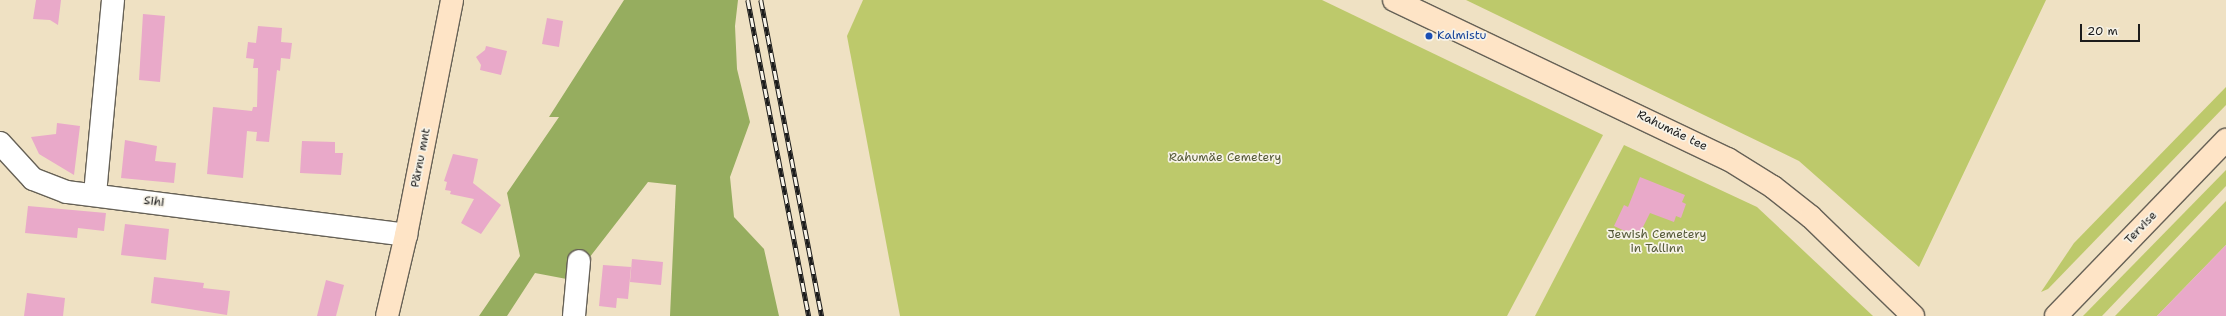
<!DOCTYPE html>
<html>
<head>
<meta charset="utf-8">
<style>
  body { margin:0 }
  #map { position:relative; width:2226px; height:316px; overflow:hidden; background:#efe1c3; font-family:"Shantell Sans",sans-serif }
  div>[style] { position:absolute }
  .green>* { inset:0; background:#bdc96b }
  .forest>* { inset:0; background:#96ad5f }
  .building>* { inset:0; background:#e9a9c9 }
  .roads { filter:drop-shadow(1px 0 #666156) drop-shadow(-1px 0 #666156) drop-shadow(0 1px #666156) drop-shadow(0 -1px #666156) }
  .street>* { height:22px; margin:-11px; padding:0 11px; transform-origin:11px; border-radius:11px; background:#fff }
  .secondary>* { height:22px; margin:-11px; padding:0 11px; transform-origin:11px; border-radius:11px; background:#fee4c6 }
  .rail>* { height:4.5px; margin-top:-2.25px; transform-origin:0; background:repeating-linear-gradient(90deg,#f7f3e8 0 9px,#1c1c1c 0 18px); box-sizing:border-box; border-block:1px solid #1c1c1c }
  .dots>* { width:11px; height:11px; translate:-50% -50%; box-sizing:border-box; border:2px solid #f7f3e8; border-radius:50% }
  span { translate:-50% -50%; white-space:nowrap; text-align:center; line-height:1.15; -webkit-text-stroke:3.5px #f7f3e8; paint-order:stroke }
  .transit-label { font-size:12px; color:#164399 }
  .left { translate:0 -50%; text-align:left }
  .street-label { font-size:12px; color:#1c1c1c }
  .park-label { font-size:12px; color:#545938 }
  .scale { position:absolute; left:2080px; top:24px; width:60px; height:18px; box-sizing:border-box; border:2px solid #1c1c1c; border-top:0; padding-left:5px; font-size:12px; line-height:14px; white-space:nowrap; color:#1c1c1c; -webkit-text-stroke:3px #f7f3e8; paint-order:stroke }
</style>
</head>
<body>
<div id="map">
  <div class="green">
    <div style="clip-path:polygon(863px 0,1322px 0,1603px 135px,1507px 316px,900px 316px,847px 36px)"></div>
    <div style="clip-path:polygon(1466px 0,2046px 0,1919px 267px,1799px 161px)"></div>
    <div style="clip-path:polygon(2226px 87px,2226px 105px,2048px 289px,2041px 292px,2074px 243px)"></div>
    <div style="clip-path:polygon(1624px 145px,1757px 207px,1873px 316px,1535px 316px)"></div>
    <div style="clip-path:polygon(2226px 170px,2226px 186px,2102px 316px,2083px 316px)"></div>
    <div style="clip-path:polygon(2226px 201px,2226px 245px,2157px 316px,2115px 316px)"></div>
  </div>
  <div class="forest">
    <div style="clip-path:polygon(624px 0,738px 0,735px 26px,737px 69px,750px 122px,730px 177px,734px 217px,764px 249px,779px 316px,670px 316px,676px 185px,648px 182px,572px 280px,535px 273px,507px 316px,479px 316px,520px 256px,507px 193px,559px 117px,549px 117px)"></div>
  </div>
  <div class="building">
    <div style="clip-path:polygon(36px 0,61px 0,58px 25px,50px 20px,33px 19px)"></div>
    <div style="clip-path:polygon(143px 14px,165px 16px,160px 82px,139px 80px)"></div>
    <div style="clip-path:polygon(547px 18px,563px 21px,559px 47px,542px 44px)"></div>
    <div style="clip-path:polygon(258px 26px,282px 28px,281px 42px,292px 43px,290px 59px,281px 58px,280px 71px,277px 70px,269px 142px,256px 141px,257px 132px,247px 131px,243px 178px,207px 174px,213px 107px,252px 111px,253px 107px,257px 107px,258px 68px,253px 68px,254px 59px,246px 58px,248px 42px,256px 43px)"></div>
    <div style="clip-path:polygon(486px 46px,507px 51px,501px 75px,480px 70px,481px 65px,476px 57px,485px 50px)"></div>
    <div style="clip-path:polygon(57px 123px,80px 126px,74px 175px,39px 154px,31px 137px,56px 134px)"></div>
    <div style="clip-path:polygon(125px 140px,157px 146px,155px 161px,176px 163px,174px 183px,121px 178px)"></div>
    <div style="clip-path:polygon(302px 141px,335px 142px,335px 153px,343px 153px,341px 175px,300px 173px)"></div>
    <div style="clip-path:polygon(453px 154px,478px 159px,473px 183px,501px 205px,481px 234px,461px 223px,474px 199px,450px 194px,451px 191px,445px 190px,447px 182px,444px 181px)"></div>
    <div style="clip-path:polygon(1640px 177px,1685px 195px,1682px 202px,1686px 204px,1681px 218px,1676px 216px,1674px 222px,1650px 213px,1638px 237px,1614px 226px,1624px 205px,1628px 207px)"></div>
    <div style="clip-path:polygon(28px 206px,106px 213px,104px 231px,78px 228px,77px 238px,25px 233px)"></div>
    <div style="clip-path:polygon(125px 224px,169px 229px,166px 260px,121px 255px)"></div>
    <div style="clip-path:polygon(2226px 245px,2226px 316px,2157px 316px)"></div>
    <div style="clip-path:polygon(632px 259px,663px 262px,661px 285px,630px 282px)"></div>
    <div style="clip-path:polygon(603px 265px,631px 267px,628px 299px,617px 298px,616px 308px,599px 306px)"></div>
    <div style="clip-path:polygon(154px 277px,204px 283px,203px 288px,230px 291px,227px 315px,151px 303px)"></div>
    <div style="clip-path:polygon(326px 280px,344px 285px,336px 316px,317px 316px)"></div>
    <div style="clip-path:polygon(27px 293px,65px 298px,63px 316px,24px 316px)"></div>
  </div>
  <div class="roads">
    <div class="street">
      <div style="left:0;top:143px;width:49px;rotate:47.5deg"></div>
      <div style="left:33px;top:179px;width:36px;rotate:21deg"></div>
      <div style="left:67px;top:192px;width:342px;rotate:7.2deg"></div>
      <div style="left:95px;top:194px;width:195px;rotate:-84.7deg"></div>
      <div style="left:574px;top:316px;width:55px;rotate:-84.8deg"></div>
    </div>
    <div class="secondary">
      <div style="left:1394px;top:0;width:370px;rotate:25.5deg"></div>
      <div style="left:1728px;top:159px;width:53px;rotate:31.9deg"></div>
      <div style="left:1773px;top:187px;width:48px;rotate:38.3deg"></div>
      <div style="left:1811px;top:217px;width:142px;rotate:44.1deg"></div>
      <div style="left:387px;top:316px;width:83px;rotate:-76.8deg"></div>
      <div style="left:406px;top:235px;width:239px;rotate:-78.9deg"></div>
      <div style="left:2056px;top:316px;width:245px;rotate:-46deg"></div>
    </div>
  </div>
  <div class="rail">
    <div style="left:748px;top:0;width:322px;rotate:79.1deg"></div>
    <div style="left:761px;top:0;width:322px;rotate:79.1deg"></div>
  </div>
  <div class="dots">
    <div style="left:1429px;top:36px;background:#1a4fb4"></div>
  </div>
  <div class="transit-label">
    <span class="left" style="left:1437px;top:36px">Kalmistu</span>
  </div>
  <div class="street-label">
    <span style="left:1672px;top:131px;rotate:26deg">Rahumäe tee</span>
    <span style="left:421px;top:158px;rotate:-79deg">Pärnu mnt</span>
    <span style="left:154px;top:202px;rotate:7deg">Sihi</span>
    <span style="left:2141px;top:228px;rotate:-46deg">Tervise</span>
  </div>
  <div class="park-label">
    <span style="left:1225px;top:158px">Rahumäe Cemetery</span>
    <span style="left:1657px;top:242px">Jewish Cemetery<br>in Tallinn</span>
  </div>
  <div class="scale">20 m</div>
</div>
</body>
</html>
